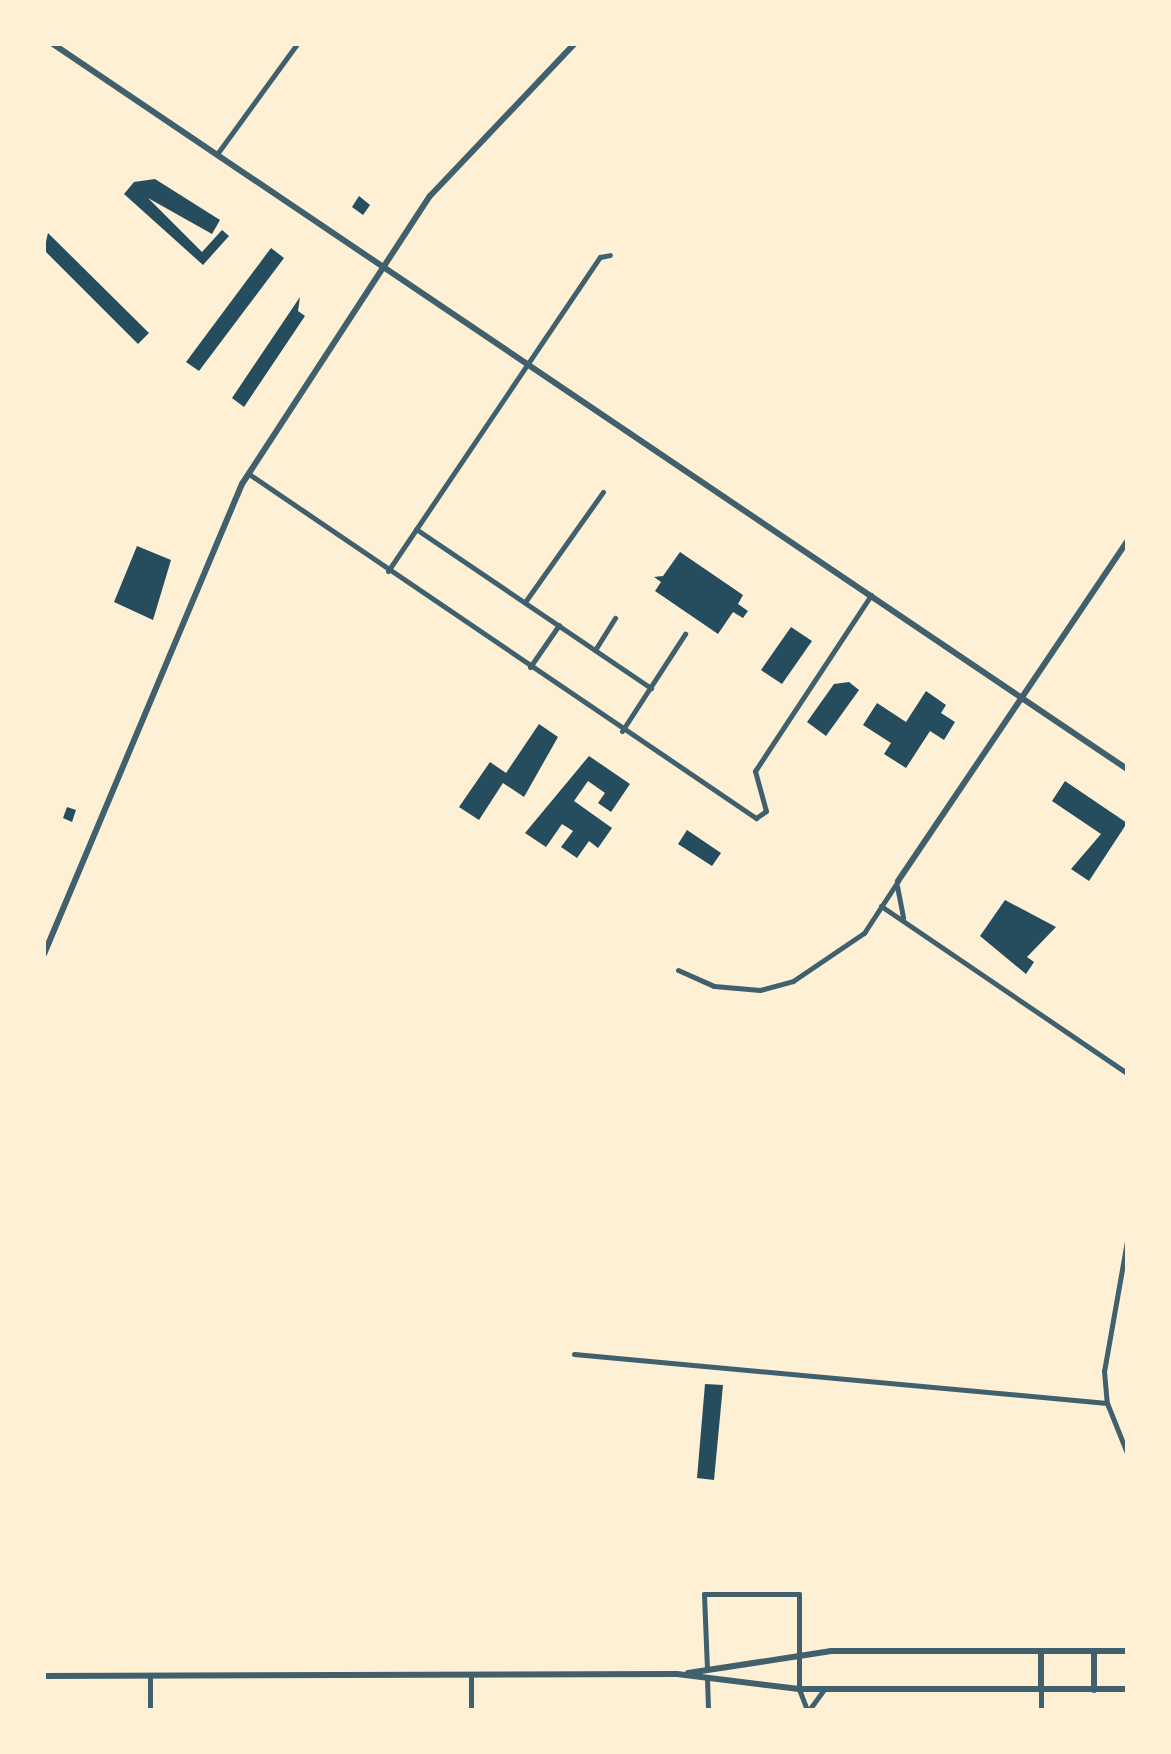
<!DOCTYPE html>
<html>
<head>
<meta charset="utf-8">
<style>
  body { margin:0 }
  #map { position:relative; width:1171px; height:1754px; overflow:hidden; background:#fdf0d5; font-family:Mulish,sans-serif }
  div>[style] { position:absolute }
  .building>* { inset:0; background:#264d5e }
  .minor>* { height:5px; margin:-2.5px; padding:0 2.5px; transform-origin:2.5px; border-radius:2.5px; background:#3f606c }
  .tertiary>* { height:6px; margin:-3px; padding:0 3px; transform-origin:3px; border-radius:3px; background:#3f606c }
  span { translate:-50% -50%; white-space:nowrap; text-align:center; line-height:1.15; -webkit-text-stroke:8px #fdf0d5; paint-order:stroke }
  .frame { position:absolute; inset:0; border:46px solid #fdf0d5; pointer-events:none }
</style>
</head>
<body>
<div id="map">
  <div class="building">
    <div style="clip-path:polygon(155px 179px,220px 220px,212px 234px,148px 198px,202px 252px,222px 230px,229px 236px,203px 265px,124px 194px,134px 182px)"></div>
    <div style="clip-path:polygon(359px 196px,370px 205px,363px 215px,352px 207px)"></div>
    <div style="clip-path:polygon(48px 233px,149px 333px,138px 344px,44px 250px)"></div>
    <div style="clip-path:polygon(271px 248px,284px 258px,199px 371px,186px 362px)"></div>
    <div style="clip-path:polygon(300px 297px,298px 311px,305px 316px,244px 407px,232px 398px)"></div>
    <div style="clip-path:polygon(137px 546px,171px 560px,153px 620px,114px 602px)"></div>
    <div style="clip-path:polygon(680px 552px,743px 595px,738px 604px,748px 611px,743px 618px,733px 612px,718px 634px,655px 591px,661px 582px,654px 577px,663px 576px)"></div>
    <div style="clip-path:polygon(791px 627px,812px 641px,782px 684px,761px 670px)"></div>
    <div style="clip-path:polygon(849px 682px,859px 690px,826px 736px,807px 722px,834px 684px)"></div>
    <div style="clip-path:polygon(926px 691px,946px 705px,941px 713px,955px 722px,944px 740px,930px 731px,906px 768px,884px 754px,891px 743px,863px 725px,877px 703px,906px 722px)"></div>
    <div style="clip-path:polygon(539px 724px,558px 737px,524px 797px,503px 783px,479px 820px,459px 807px,490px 762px,506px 773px)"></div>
    <div style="clip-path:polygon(589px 756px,630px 784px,611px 812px,598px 803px,605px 793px,588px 781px,574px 801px,612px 828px,598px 848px,589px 841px,577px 858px,561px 847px,573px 831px,562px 824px,546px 847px,525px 833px)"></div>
    <div style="clip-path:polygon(1065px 781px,1127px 823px,1089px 881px,1071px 869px,1101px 834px,1052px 801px)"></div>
    <div style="clip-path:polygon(67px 807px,76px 810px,72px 822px,63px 818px)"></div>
    <div style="clip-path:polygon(687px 830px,721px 853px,712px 866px,678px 844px)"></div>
    <div style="clip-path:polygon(1005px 900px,1056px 927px,1027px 957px,1034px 962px,1026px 974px,980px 936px)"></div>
    <div style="clip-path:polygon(705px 1384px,723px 1385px,714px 1480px,697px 1478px)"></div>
  </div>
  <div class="minor">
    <div style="left:217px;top:154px;width:136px;rotate:-54deg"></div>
    <div style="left:249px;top:474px;width:613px;rotate:34.16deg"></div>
    <div style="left:756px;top:818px;width:12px;rotate:-35deg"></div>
    <div style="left:766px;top:811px;width:41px;rotate:-105.4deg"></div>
    <div style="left:755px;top:771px;width:211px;rotate:-56.6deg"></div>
    <div style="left:416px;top:529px;width:284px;rotate:34.1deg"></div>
    <div style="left:388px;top:571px;width:379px;rotate:-56deg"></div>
    <div style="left:600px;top:257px;width:10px;rotate:-11deg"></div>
    <div style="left:525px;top:602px;width:135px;rotate:-54.7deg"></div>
    <div style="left:595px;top:650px;width:38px;rotate:-58deg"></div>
    <div style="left:530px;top:667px;width:51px;rotate:-55.4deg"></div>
    <div style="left:622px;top:731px;width:116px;rotate:-57deg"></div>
    <div style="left:897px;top:886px;width:32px;rotate:79deg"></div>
    <div style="left:881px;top:906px;width:297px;rotate:34.2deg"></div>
    <div style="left:678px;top:970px;width:39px;rotate:24deg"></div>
    <div style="left:714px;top:986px;width:46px;rotate:5deg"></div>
    <div style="left:760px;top:990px;width:34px;rotate:-15deg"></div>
    <div style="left:793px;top:981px;width:86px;rotate:-34.1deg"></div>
    <div style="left:864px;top:933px;width:62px;rotate:-56.8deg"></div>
    <div style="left:1127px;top:1241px;width:132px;rotate:100deg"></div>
    <div style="left:1104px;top:1371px;width:32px;rotate:85deg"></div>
    <div style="left:1107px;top:1403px;width:54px;rotate:68.2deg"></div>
    <div style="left:574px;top:1354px;width:535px;rotate:5.25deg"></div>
    <div style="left:707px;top:1669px;width:75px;rotate:-92.3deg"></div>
    <div style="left:704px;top:1594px;width:95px"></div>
    <div style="left:799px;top:1594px;width:95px;rotate:90deg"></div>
    <div style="left:799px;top:1689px;width:22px;rotate:69deg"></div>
    <div style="left:150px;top:1676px;width:34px;rotate:90deg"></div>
    <div style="left:471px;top:1676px;width:34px;rotate:90deg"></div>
    <div style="left:707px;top:1679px;width:31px;rotate:88deg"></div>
    <div style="left:809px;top:1710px;width:26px;rotate:-54deg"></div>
    <div style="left:1041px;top:1710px;width:22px;rotate:-90deg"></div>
  </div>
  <div class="tertiary">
    <div style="left:53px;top:44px;width:1296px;rotate:34.02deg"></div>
    <div style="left:898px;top:881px;width:410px;rotate:-56deg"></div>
    <div style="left:44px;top:954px;width:510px;rotate:-67.16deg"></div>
    <div style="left:242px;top:484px;width:344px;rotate:-56.9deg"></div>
    <div style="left:430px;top:196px;width:209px;rotate:-46.5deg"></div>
    <div style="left:1041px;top:1651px;width:37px;rotate:90deg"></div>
    <div style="left:1094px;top:1651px;width:39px;rotate:90deg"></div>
    <div style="left:688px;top:1673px;width:145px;rotate:-8.7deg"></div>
    <div style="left:831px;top:1651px;width:296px"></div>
    <div style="left:44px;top:1676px;width:633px;rotate:-0.18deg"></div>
    <div style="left:677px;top:1674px;width:123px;rotate:7deg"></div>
    <div style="left:799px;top:1689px;width:328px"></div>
  </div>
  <div class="frame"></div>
</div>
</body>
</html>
